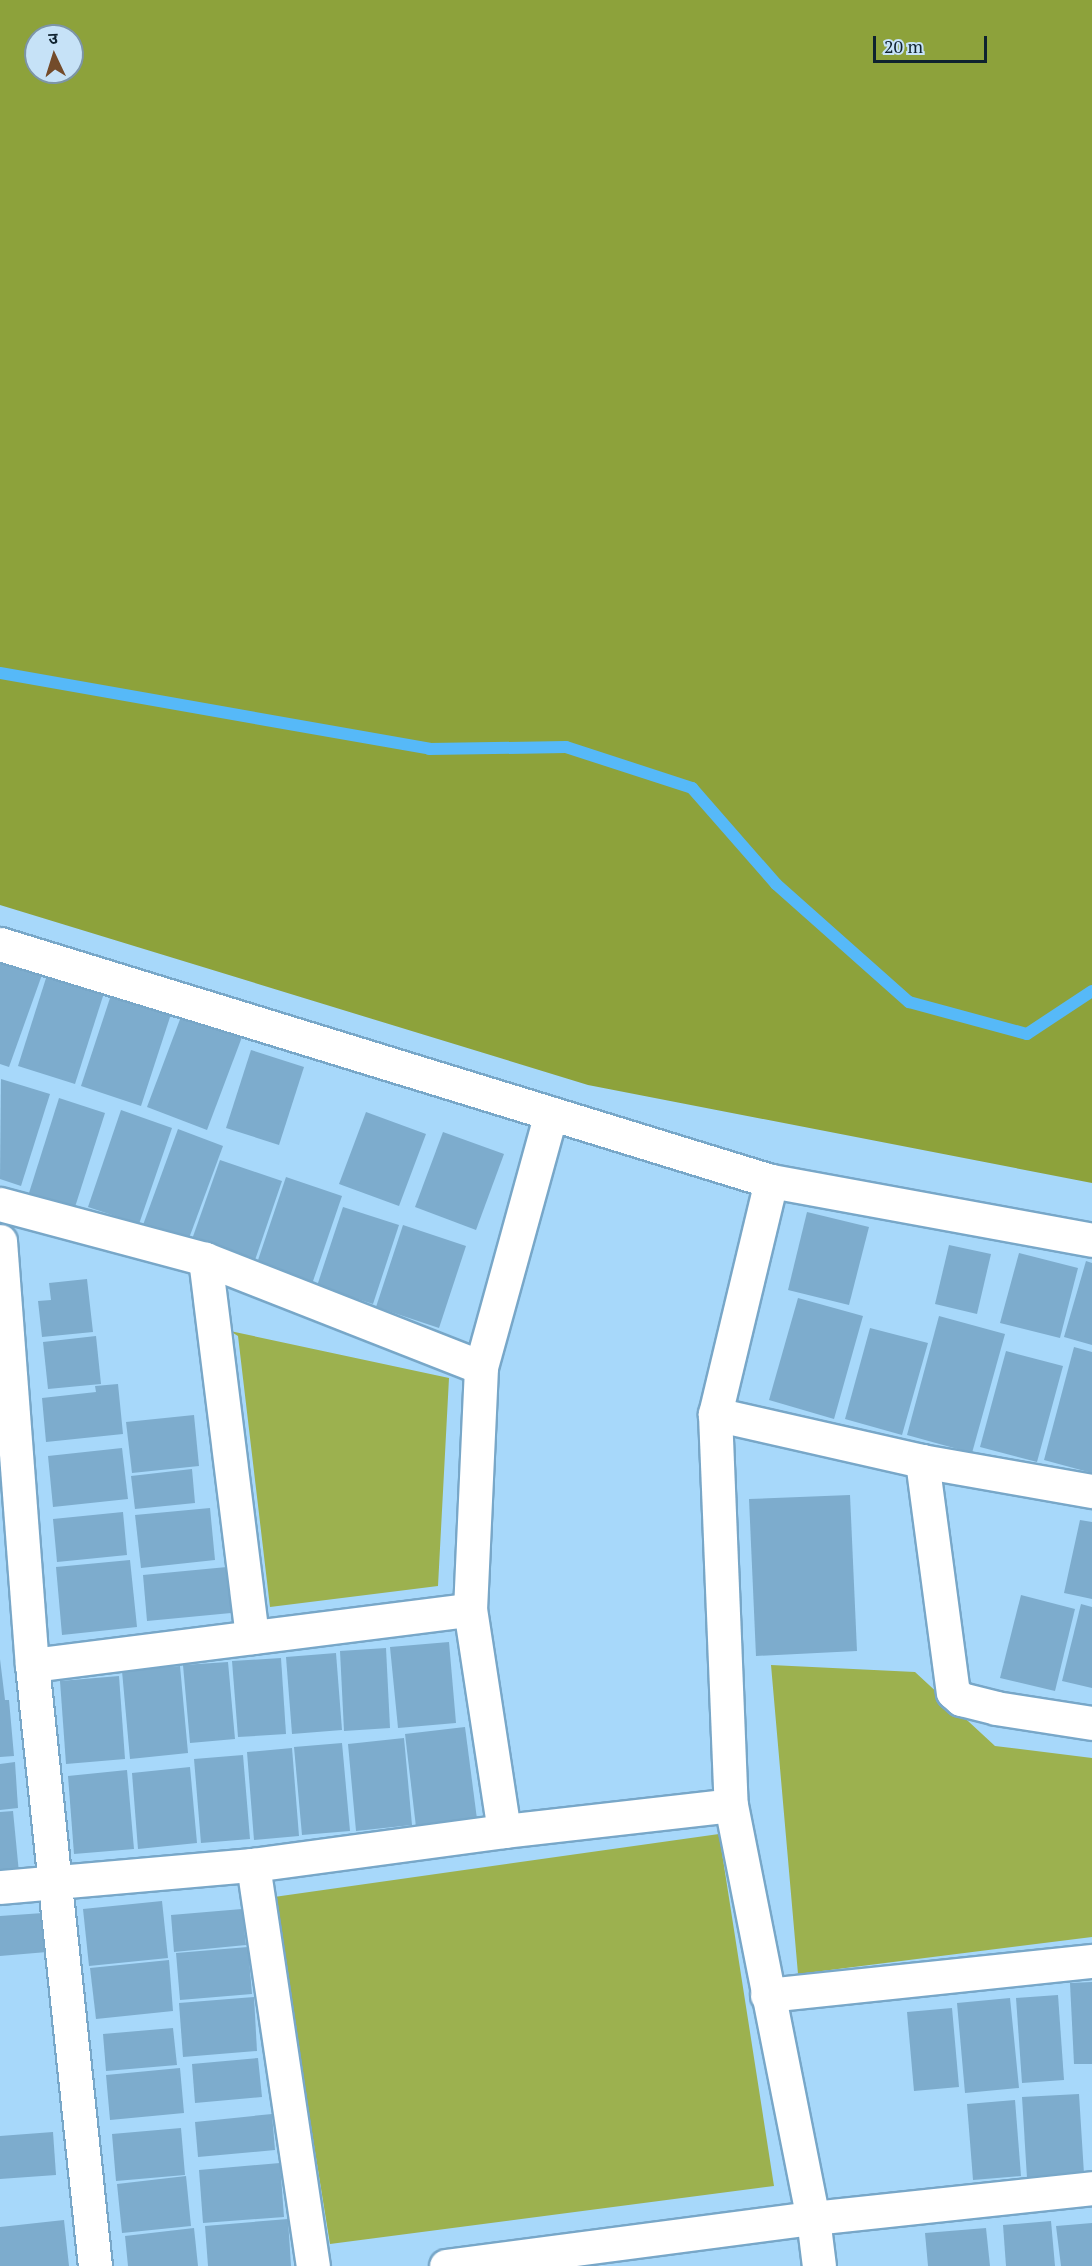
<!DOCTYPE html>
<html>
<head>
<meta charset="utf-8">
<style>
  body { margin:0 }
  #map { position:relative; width:1092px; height:2266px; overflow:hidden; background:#a7d8fa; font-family:"PT Serif","Noto Sans Devanagari",serif }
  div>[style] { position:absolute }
  .green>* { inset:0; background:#9cb14f }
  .forest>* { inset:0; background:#8da23b }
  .stream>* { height:12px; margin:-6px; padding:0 6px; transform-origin:6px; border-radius:6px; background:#56b9f8 }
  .building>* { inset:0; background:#7daccd }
  .roads { filter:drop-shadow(2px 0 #78a7c8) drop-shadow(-2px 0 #78a7c8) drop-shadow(0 2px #78a7c8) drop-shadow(0 -2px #78a7c8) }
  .street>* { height:33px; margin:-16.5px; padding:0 16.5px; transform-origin:16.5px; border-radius:16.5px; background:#fff }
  span { translate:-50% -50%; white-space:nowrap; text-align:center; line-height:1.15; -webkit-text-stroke:5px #c6e2f7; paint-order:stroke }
  .north { position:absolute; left:24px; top:24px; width:60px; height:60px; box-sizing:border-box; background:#c6e2f7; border:2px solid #7d95a7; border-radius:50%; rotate:356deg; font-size:16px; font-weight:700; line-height:24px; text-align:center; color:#0f222f }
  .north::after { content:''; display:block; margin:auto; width:21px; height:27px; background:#734b2a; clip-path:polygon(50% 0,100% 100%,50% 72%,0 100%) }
  .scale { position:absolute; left:873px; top:36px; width:114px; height:27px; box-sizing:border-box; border:3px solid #0f222f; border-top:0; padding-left:8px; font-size:18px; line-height:21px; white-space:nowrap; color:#0f222f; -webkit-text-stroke:4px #c6e2f7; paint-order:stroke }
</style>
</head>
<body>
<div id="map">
  <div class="green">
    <div style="clip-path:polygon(230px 1331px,449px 1378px,438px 1586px,270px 1607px,238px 1336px)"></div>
    <div style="clip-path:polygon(771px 1665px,915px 1672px,995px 1746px,1092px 1758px,1092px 1937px,798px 1974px)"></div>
    <div style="clip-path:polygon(719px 1834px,774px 2186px,330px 2244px,274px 1897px)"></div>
  </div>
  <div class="forest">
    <div style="clip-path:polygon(evenodd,0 0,1092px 0,1092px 1183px,588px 1085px,0 905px,0 0,36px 36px,72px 36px,72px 72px,36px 72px,36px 36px)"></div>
  </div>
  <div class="stream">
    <div style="left:0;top:673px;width:436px;rotate:10deg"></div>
    <div style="left:429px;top:749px;width:137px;rotate:-0.8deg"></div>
    <div style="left:566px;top:747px;width:133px;rotate:18deg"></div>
    <div style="left:692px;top:788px;width:128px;rotate:48.8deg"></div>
    <div style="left:776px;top:884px;width:178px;rotate:41.6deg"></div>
    <div style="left:909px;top:1002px;width:122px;rotate:15.2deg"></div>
    <div style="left:1027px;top:1034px;width:78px;rotate:-33.5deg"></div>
  </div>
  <div class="building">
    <div style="clip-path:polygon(0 956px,43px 972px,9px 1067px,0 1064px)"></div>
    <div style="clip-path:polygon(47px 975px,104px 993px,75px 1084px,18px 1066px)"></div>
    <div style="clip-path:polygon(112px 992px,172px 1011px,141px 1106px,81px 1086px)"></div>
    <div style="clip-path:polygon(182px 1014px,242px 1037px,207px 1130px,147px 1107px)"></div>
    <div style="clip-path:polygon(251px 1050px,304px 1067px,279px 1145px,226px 1128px)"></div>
    <div style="clip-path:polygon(1px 1079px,50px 1094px,21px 1186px,0 1179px)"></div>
    <div style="clip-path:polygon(59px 1098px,105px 1113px,75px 1207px,29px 1193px)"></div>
    <div style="clip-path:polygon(121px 1110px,172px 1128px,139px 1224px,88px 1207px)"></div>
    <div style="clip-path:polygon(366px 1112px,426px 1134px,399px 1206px,339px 1184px)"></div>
    <div style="clip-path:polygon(178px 1129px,223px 1146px,188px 1241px,143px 1225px)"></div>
    <div style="clip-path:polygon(443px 1132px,504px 1154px,476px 1230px,415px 1207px)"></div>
    <div style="clip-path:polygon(220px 1160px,282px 1181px,253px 1266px,190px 1245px)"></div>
    <div style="clip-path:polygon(286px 1177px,342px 1196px,311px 1287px,255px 1269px)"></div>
    <div style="clip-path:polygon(343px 1207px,399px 1225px,373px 1304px,317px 1286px)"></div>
    <div style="clip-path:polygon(807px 1212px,869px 1227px,849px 1305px,788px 1290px)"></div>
    <div style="clip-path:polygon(403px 1225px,466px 1246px,439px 1328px,376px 1307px)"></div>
    <div style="clip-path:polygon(949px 1245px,991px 1254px,977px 1314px,935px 1304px)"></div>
    <div style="clip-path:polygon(1019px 1253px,1078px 1268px,1060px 1338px,1000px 1323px)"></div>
    <div style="clip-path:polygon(1086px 1261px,1092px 1263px,1092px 1345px,1064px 1337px)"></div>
    <div style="clip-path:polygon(87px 1279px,93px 1332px,42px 1337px,38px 1301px,51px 1300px,49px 1283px)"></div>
    <div style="clip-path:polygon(798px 1298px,863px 1316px,834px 1419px,769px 1400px)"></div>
    <div style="clip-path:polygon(939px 1316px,1005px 1334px,972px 1453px,907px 1435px)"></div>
    <div style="clip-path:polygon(870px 1328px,928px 1343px,902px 1435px,845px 1419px)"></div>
    <div style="clip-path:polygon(96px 1336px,101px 1384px,48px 1389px,43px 1342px)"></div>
    <div style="clip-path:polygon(1074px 1347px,1092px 1352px,1092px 1473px,1044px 1460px)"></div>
    <div style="clip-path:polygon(1006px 1351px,1063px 1366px,1037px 1462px,980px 1447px)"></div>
    <div style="clip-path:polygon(118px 1384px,123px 1434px,46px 1442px,42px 1398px,96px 1392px,95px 1386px)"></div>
    <div style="clip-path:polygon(194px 1415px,199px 1466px,132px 1473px,126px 1422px)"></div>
    <div style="clip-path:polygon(122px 1448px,128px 1499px,53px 1507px,48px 1456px)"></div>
    <div style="clip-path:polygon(192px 1469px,195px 1503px,135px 1509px,131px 1476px)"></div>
    <div style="clip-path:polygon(850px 1495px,857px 1651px,756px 1656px,749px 1499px)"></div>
    <div style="clip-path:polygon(210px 1508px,215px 1560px,141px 1568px,135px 1515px)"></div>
    <div style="clip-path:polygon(123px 1512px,127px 1555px,57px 1562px,53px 1519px)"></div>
    <div style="clip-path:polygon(1080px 1520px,1092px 1522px,1092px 1599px,1064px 1593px)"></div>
    <div style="clip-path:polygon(130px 1560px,137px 1627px,62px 1635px,56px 1567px)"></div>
    <div style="clip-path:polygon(227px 1567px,231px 1613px,147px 1621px,143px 1575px)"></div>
    <div style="clip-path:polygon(1021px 1595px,1075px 1609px,1055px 1691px,1000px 1678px)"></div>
    <div style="clip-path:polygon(1081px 1604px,1092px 1607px,1092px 1688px,1062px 1681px)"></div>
    <div style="clip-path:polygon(449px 1642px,456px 1723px,398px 1728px,390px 1647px)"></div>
    <div style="clip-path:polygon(386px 1648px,390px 1728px,344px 1731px,340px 1651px)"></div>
    <div style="clip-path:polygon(336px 1653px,342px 1730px,292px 1734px,286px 1657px)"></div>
    <div style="clip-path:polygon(281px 1658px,286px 1734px,238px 1737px,232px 1661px)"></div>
    <div style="clip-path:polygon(0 1659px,5px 1700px,9px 1700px,14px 1756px,0 1757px)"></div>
    <div style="clip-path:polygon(228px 1662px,235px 1739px,190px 1743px,183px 1665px)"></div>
    <div style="clip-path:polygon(180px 1666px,188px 1753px,130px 1759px,122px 1671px)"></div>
    <div style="clip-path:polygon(119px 1676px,125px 1759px,66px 1764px,60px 1681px)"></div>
    <div style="clip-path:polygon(465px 1727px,477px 1819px,416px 1827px,405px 1734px)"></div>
    <div style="clip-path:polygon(404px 1738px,412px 1825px,356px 1831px,348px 1744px)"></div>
    <div style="clip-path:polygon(342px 1743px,350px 1831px,302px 1835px,294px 1747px)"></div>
    <div style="clip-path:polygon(292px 1748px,299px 1836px,254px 1840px,247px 1752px)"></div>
    <div style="clip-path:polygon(243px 1755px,250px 1839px,201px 1843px,194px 1759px)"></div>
    <div style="clip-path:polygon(15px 1762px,18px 1808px,0 1810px,0 1764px)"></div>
    <div style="clip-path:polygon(190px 1767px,197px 1843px,138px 1849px,132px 1773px)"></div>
    <div style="clip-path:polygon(127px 1770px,134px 1849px,74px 1854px,68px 1776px)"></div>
    <div style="clip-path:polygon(13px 1811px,19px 1873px,0 1875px,0 1812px)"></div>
    <div style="clip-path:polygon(162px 1901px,168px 1958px,89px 1966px,83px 1909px)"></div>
    <div style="clip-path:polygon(242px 1909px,246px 1945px,174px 1952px,171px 1915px)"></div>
    <div style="clip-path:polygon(43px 1913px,47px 1952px,0 1956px,0 1916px)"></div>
    <div style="clip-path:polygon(248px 1947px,252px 1994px,180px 2000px,176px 1953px)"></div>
    <div style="clip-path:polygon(169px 1960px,173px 2011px,96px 2019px,90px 1968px)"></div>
    <div style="clip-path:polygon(1092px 1982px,1092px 2064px,1074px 2064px,1070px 1983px)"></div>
    <div style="clip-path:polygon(1058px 1995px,1064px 2080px,1022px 2083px,1016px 1998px)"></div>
    <div style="clip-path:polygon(254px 1997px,257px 2051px,183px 2057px,179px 2003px)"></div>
    <div style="clip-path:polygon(1010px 1998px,1019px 2088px,965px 2093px,957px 2003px)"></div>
    <div style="clip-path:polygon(952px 2008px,959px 2087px,914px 2091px,907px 2012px)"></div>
    <div style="clip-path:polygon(173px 2028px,177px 2065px,106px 2071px,103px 2034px)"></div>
    <div style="clip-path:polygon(258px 2058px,262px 2097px,195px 2103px,192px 2064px)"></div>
    <div style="clip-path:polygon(180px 2068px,184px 2113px,110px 2120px,106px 2075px)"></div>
    <div style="clip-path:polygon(1079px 2094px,1084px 2174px,1027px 2178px,1022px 2097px)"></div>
    <div style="clip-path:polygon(1015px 2100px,1021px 2176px,973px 2180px,967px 2104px)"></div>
    <div style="clip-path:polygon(272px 2114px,275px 2150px,198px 2157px,195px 2122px)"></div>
    <div style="clip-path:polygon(181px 2128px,185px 2175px,116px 2181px,112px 2134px)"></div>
    <div style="clip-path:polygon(53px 2132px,56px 2175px,0 2179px,0 2136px)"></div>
    <div style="clip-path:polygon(280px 2163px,284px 2217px,203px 2223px,199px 2170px)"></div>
    <div style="clip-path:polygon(186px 2176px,191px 2226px,122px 2233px,117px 2184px)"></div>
    <div style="clip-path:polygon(288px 2219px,291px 2266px,208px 2266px,205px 2226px)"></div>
    <div style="clip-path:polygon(64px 2220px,69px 2266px,0 2266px,0 2227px)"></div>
    <div style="clip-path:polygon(1051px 2221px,1055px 2266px,1006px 2266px,1003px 2225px)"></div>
    <div style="clip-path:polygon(1092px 2223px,1092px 2266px,1061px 2266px,1056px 2226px)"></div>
    <div style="clip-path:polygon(194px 2228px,198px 2266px,128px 2266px,125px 2236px)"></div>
    <div style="clip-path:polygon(986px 2228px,990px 2266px,928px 2266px,925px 2233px)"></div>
  </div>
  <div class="roads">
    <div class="street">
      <div style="left:0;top:944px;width:807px;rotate:17.09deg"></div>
      <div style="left:771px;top:1181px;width:326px;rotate:10.4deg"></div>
      <div style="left:771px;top:1181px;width:240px;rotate:103.5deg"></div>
      <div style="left:715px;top:1414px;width:391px;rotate:87.7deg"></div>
      <div style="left:731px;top:1805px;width:421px;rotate:78.8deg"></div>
      <div style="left:813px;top:2218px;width:48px;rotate:82.9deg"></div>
      <div style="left:0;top:1204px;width:212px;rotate:15deg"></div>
      <div style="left:205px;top:1259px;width:296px;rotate:21.4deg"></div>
      <div style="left:0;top:1241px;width:425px;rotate:85.7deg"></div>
      <div style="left:32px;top:1665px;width:604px;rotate:84.02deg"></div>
      <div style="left:205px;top:1259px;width:381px;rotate:82.9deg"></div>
      <div style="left:715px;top:1414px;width:212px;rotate:12.8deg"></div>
      <div style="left:922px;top:1461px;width:173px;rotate:10deg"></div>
      <div style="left:922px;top:1461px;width:233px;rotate:82.4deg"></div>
      <div style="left:953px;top:1692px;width:11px;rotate:41deg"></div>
      <div style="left:961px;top:1699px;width:36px;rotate:14deg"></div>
      <div style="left:996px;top:1708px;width:97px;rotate:8.9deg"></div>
      <div style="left:32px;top:1665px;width:441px;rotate:-7.2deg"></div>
      <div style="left:504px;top:1831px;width:224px;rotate:-98.7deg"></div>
      <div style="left:470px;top:1610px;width:243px;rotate:-87.4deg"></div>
      <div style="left:481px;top:1367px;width:263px;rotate:-74.6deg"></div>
      <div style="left:253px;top:1865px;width:405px;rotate:81.5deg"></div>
      <div style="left:0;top:1887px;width:254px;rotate:-5deg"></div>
      <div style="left:253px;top:1865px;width:253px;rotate:-7.7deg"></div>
      <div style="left:504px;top:1831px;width:228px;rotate:-6.5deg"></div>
      <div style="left:767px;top:1995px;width:327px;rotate:-6deg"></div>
      <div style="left:446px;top:2266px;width:370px;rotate:-7.5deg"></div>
      <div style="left:813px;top:2218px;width:281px;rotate:-6.1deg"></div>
    </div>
  </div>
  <div class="north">उ</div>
  <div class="scale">20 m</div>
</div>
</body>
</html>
